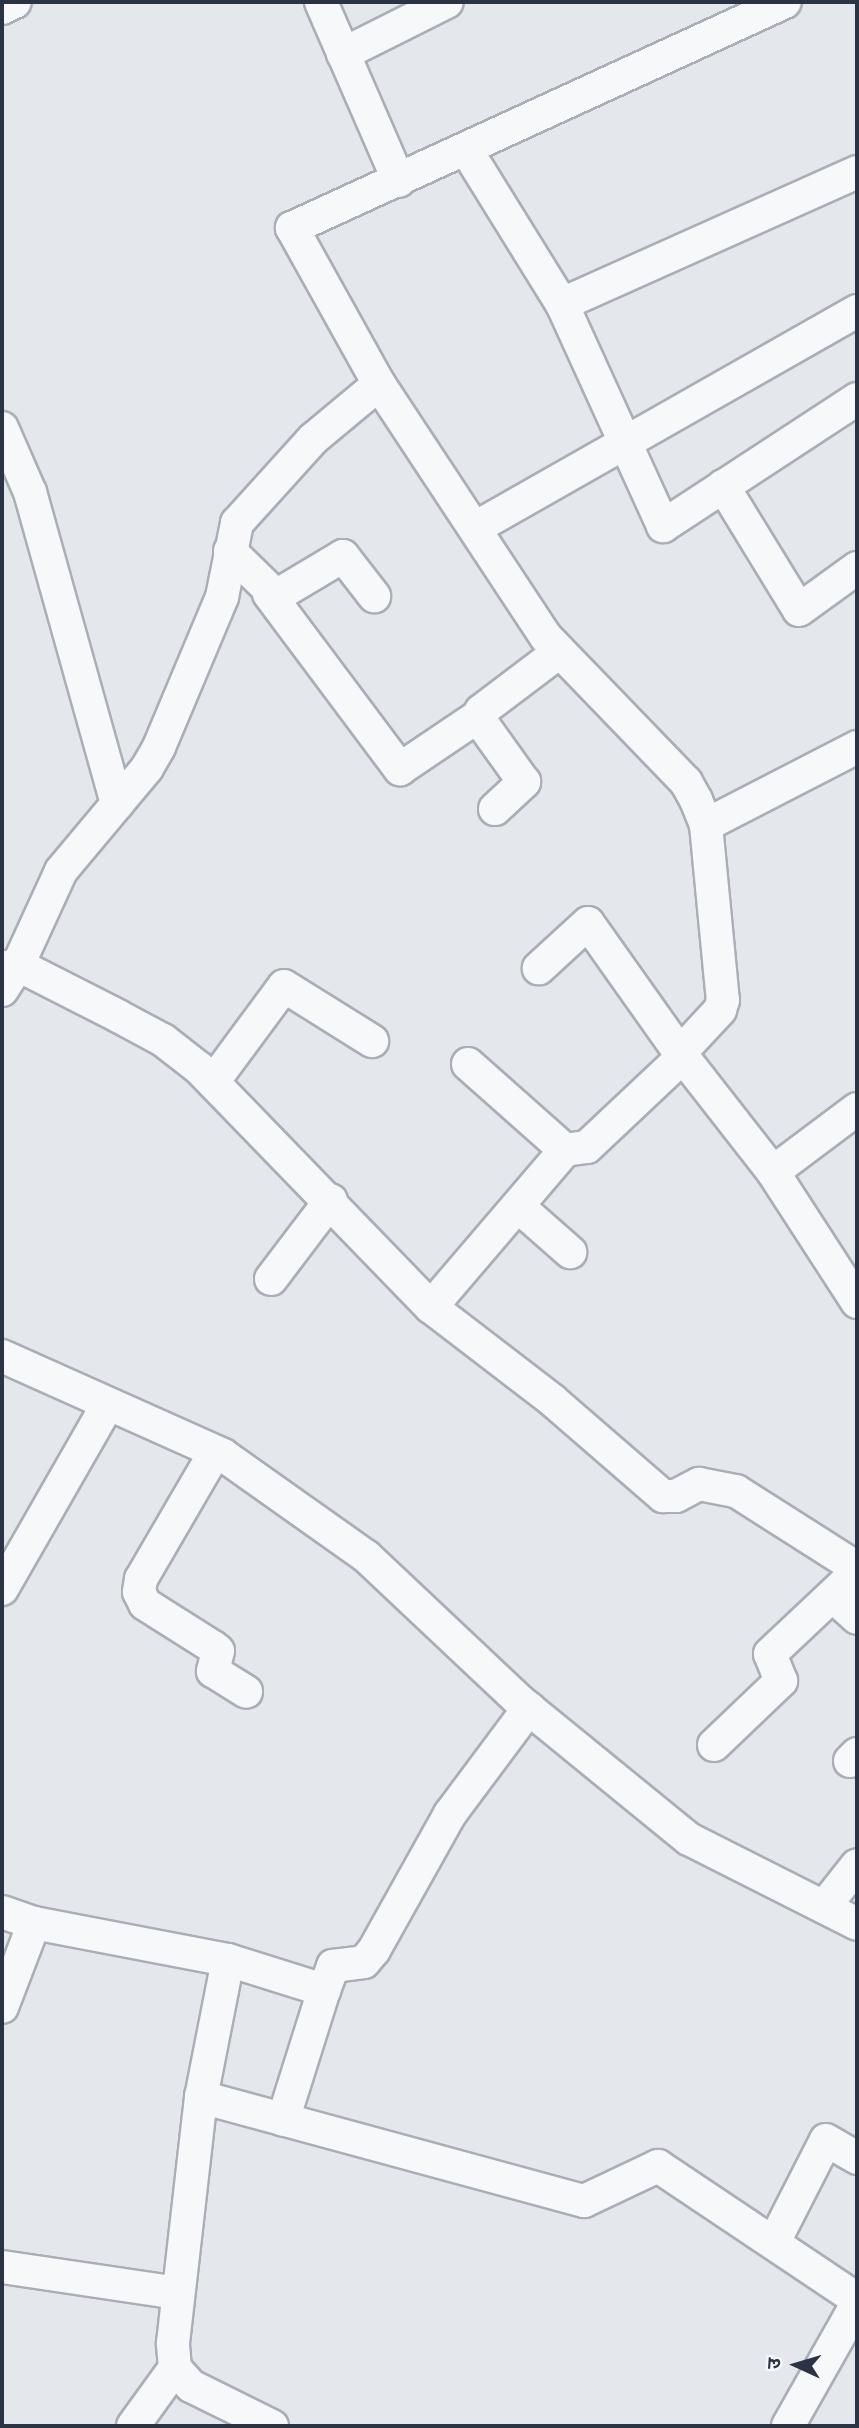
<!DOCTYPE html>
<html>
<head>
<meta charset="utf-8">
<style>
  body { margin:0 }
  #map { position:relative; width:859px; height:2428px; overflow:hidden; background:#e4e7ec; font-family:Overpass,"Noto Sans Devanagari",sans-serif }
  div>[style] { position:absolute }
  .roads { filter:drop-shadow(2px 0 #a9aeb7) drop-shadow(-2px 0 #a9aeb7) drop-shadow(0 2px #a9aeb7) drop-shadow(0 -2px #a9aeb7) }
  .minor>* { height:32px; margin:-16px; padding:0 16px; transform-origin:16px; border-radius:16px; background:#f7f8fa }
  span { translate:-50% -50%; white-space:nowrap; text-align:center; line-height:1.15; -webkit-text-stroke:6px #f4f6f9; paint-order:stroke }
  .frame { position:absolute; inset:0; border:4px solid #2b3445; pointer-events:none }
  .north { position:absolute; left:761px; top:2330px; width:70px; height:70px; -webkit-text-stroke:5px #f4f6f9; paint-order:stroke; rotate:274deg; font-size:19px; font-weight:700; line-height:28px; text-align:center; color:#2b3445 }
  .north::after { content:''; display:block; margin:auto; width:24px; height:32px; background:#2b3445; clip-path:polygon(50% 0,100% 100%,50% 72%,0 100%) }
</style>
</head>
<body>
<div id="map">
  <div class="roads">
    <div class="minor">
      <div style="left:321px;top:2px;width:195px;rotate:66.5deg"></div>
      <div style="left:2px;top:8px;width:14px;rotate:-25deg"></div>
      <div style="left:343px;top:54px;width:116px;rotate:-26.6deg"></div>
      <div style="left:467px;top:151px;width:180px;rotate:58.2deg"></div>
      <div style="left:562px;top:304px;width:244px;rotate:65.5deg"></div>
      <div style="left:663px;top:526px;width:232px;rotate:-33.2deg"></div>
      <div style="left:562px;top:304px;width:323px;rotate:-24.1deg"></div>
      <div style="left:379px;top:384px;width:303px;rotate:56.6deg"></div>
      <div style="left:546px;top:637px;width:202px;rotate:46deg"></div>
      <div style="left:686px;top:782px;width:21px;rotate:61deg"></div>
      <div style="left:696px;top:800px;width:27px;rotate:68deg"></div>
      <div style="left:706px;top:825px;width:176px;rotate:84.5deg"></div>
      <div style="left:723px;top:1000px;width:10px;rotate:107deg"></div>
      <div style="left:720px;top:1010px;width:59px;rotate:132.9deg"></div>
      <div style="left:680px;top:1053px;width:151px;rotate:52deg"></div>
      <div style="left:773px;top:1172px;width:155px;rotate:57.1deg"></div>
      <div style="left:2px;top:428px;width:70px;rotate:66.4deg"></div>
      <div style="left:30px;top:492px;width:324px;rotate:74.4deg"></div>
      <div style="left:723px;top:486px;width:145px;rotate:58.5deg"></div>
      <div style="left:799px;top:610px;width:72px;rotate:-35.9deg"></div>
      <div style="left:475px;top:528px;width:439px;rotate:-29.6deg"></div>
      <div style="left:230px;top:551px;width:64px;rotate:44.4deg"></div>
      <div style="left:276px;top:596px;width:78px;rotate:-30.8deg"></div>
      <div style="left:343px;top:556px;width:51px;rotate:52.2deg"></div>
      <div style="left:269px;top:594px;width:219px;rotate:53.2deg"></div>
      <div style="left:400px;top:769px;width:97px;rotate:-34deg"></div>
      <div style="left:495px;top:809px;width:40px;rotate:-43deg"></div>
      <div style="left:524px;top:782px;width:74px;rotate:-125.6deg"></div>
      <div style="left:481px;top:722px;width:11px;rotate:-90deg"></div>
      <div style="left:481px;top:711px;width:98px;rotate:-37.1deg"></div>
      <div style="left:706px;top:825px;width:170px;rotate:-27.3deg"></div>
      <div style="left:2px;top:968px;width:16px;rotate:-11deg"></div>
      <div style="left:18px;top:965px;width:112px;rotate:27deg"></div>
      <div style="left:118px;top:1016px;width:51px;rotate:28.1deg"></div>
      <div style="left:163px;top:1040px;width:46px;rotate:37.9deg"></div>
      <div style="left:199px;top:1068px;width:333px;rotate:45.9deg"></div>
      <div style="left:431px;top:1307px;width:153px;rotate:37.5deg"></div>
      <div style="left:552px;top:1400px;width:147px;rotate:40.9deg"></div>
      <div style="left:663px;top:1496px;width:13px"></div>
      <div style="left:676px;top:1496px;width:26px;rotate:-28deg"></div>
      <div style="left:699px;top:1484px;width:38px;rotate:11deg"></div>
      <div style="left:736px;top:1491px;width:143px;rotate:32.5deg"></div>
      <div style="left:2px;top:990px;width:30px;rotate:-57deg"></div>
      <div style="left:18px;top:965px;width:103px;rotate:-65.4deg"></div>
      <div style="left:61px;top:871px;width:134px;rotate:-50.1deg"></div>
      <div style="left:147px;top:768px;width:24px;rotate:-60deg"></div>
      <div style="left:159px;top:747px;width:163px;rotate:-67.2deg"></div>
      <div style="left:222px;top:597px;width:76px;rotate:-78.5deg"></div>
      <div style="left:237px;top:523px;width:113px;rotate:-47.9deg"></div>
      <div style="left:313px;top:439px;width:86px;rotate:-39.8deg"></div>
      <div style="left:379px;top:384px;width:179px;rotate:-119.1deg"></div>
      <div style="left:292px;top:228px;width:542px;rotate:-24.63deg"></div>
      <div style="left:468px;top:1064px;width:130px;rotate:41.6deg"></div>
      <div style="left:213px;top:1082px;width:119px;rotate:-53.5deg"></div>
      <div style="left:284px;top:986px;width:104px;rotate:32deg"></div>
      <div style="left:773px;top:1172px;width:105px;rotate:-36.9deg"></div>
      <div style="left:520px;top:1208px;width:67px;rotate:41.3deg"></div>
      <div style="left:271px;top:1279px;width:99px;rotate:-52.8deg"></div>
      <div style="left:431px;top:1307px;width:206px;rotate:-49.5deg"></div>
      <div style="left:565px;top:1150px;width:22px;rotate:-8deg"></div>
      <div style="left:587px;top:1147px;width:122px;rotate:-43.3deg"></div>
      <div style="left:676px;top:1063px;width:11px;rotate:-68deg"></div>
      <div style="left:680px;top:1053px;width:159px;rotate:-125.3deg"></div>
      <div style="left:588px;top:923px;width:67px;rotate:137.4deg"></div>
      <div style="left:2px;top:1356px;width:242px;rotate:24.1deg"></div>
      <div style="left:223px;top:1455px;width:176px;rotate:35.3deg"></div>
      <div style="left:367px;top:1557px;width:213px;rotate:43.3deg"></div>
      <div style="left:522px;top:1703px;width:215px;rotate:39.2deg"></div>
      <div style="left:689px;top:1839px;width:188px;rotate:26.8deg"></div>
      <div style="left:215px;top:1452px;width:147px;rotate:120.2deg"></div>
      <div style="left:141px;top:1579px;width:13px;rotate:99deg"></div>
      <div style="left:139px;top:1592px;width:13px;rotate:63deg"></div>
      <div style="left:145px;top:1604px;width:80px;rotate:32.3deg"></div>
      <div style="left:213px;top:1647px;width:6px;rotate:39deg"></div>
      <div style="left:218px;top:1651px;width:21px;rotate:104deg"></div>
      <div style="left:213px;top:1671px;width:39px;rotate:32deg"></div>
      <div style="left:2px;top:1589px;width:213px;rotate:-60.2deg"></div>
      <div style="left:834px;top:1597px;width:31px;rotate:42deg"></div>
      <div style="left:714px;top:1745px;width:93px;rotate:-43.7deg"></div>
      <div style="left:781px;top:1681px;width:29px;rotate:-112deg"></div>
      <div style="left:770px;top:1654px;width:120px;rotate:-43.3deg"></div>
      <div style="left:850px;top:1761px;width:10px;rotate:-45deg"></div>
      <div style="left:824px;top:1907px;width:53px;rotate:-51.8deg"></div>
      <div style="left:2px;top:1912px;width:34px;rotate:19deg"></div>
      <div style="left:34px;top:1923px;width:197px;rotate:10.8deg"></div>
      <div style="left:228px;top:1960px;width:140px;rotate:101.1deg"></div>
      <div style="left:228px;top:1960px;width:101px;rotate:17.4deg"></div>
      <div style="left:324px;top:1990px;width:136px;rotate:107.5deg"></div>
      <div style="left:324px;top:1990px;width:26px;rotate:-69deg"></div>
      <div style="left:333px;top:1966px;width:31px;rotate:-7deg"></div>
      <div style="left:364px;top:1962px;width:16px;rotate:-50deg"></div>
      <div style="left:374px;top:1950px;width:156px;rotate:-60.8deg"></div>
      <div style="left:450px;top:1814px;width:132px;rotate:-53.3deg"></div>
      <div style="left:2px;top:2007px;width:90px;rotate:-69.1deg"></div>
      <div style="left:774px;top:2242px;width:114px;rotate:-63deg"></div>
      <div style="left:826px;top:2140px;width:36px;rotate:30deg"></div>
      <div style="left:2px;top:2267px;width:178px;rotate:8.4deg"></div>
      <div style="left:133px;top:2426px;width:72px;rotate:-54.1deg"></div>
      <div style="left:272px;top:2426px;width:90px;rotate:-153.7deg"></div>
      <div style="left:191px;top:2386px;width:24px;rotate:-132deg"></div>
      <div style="left:175px;top:2368px;width:25px;rotate:-95deg"></div>
      <div style="left:173px;top:2343px;width:248px;rotate:-83.5deg"></div>
      <div style="left:201px;top:2097px;width:397px;rotate:15.2deg"></div>
      <div style="left:584px;top:2201px;width:82px;rotate:-25.3deg"></div>
      <div style="left:658px;top:2166px;width:239px;rotate:33.8deg"></div>
      <div style="left:788px;top:2426px;width:140px;rotate:-60.5deg"></div>
    </div>
  </div>
  <div class="frame"></div>
  <div class="north">उ</div>
</div>
</body>
</html>
